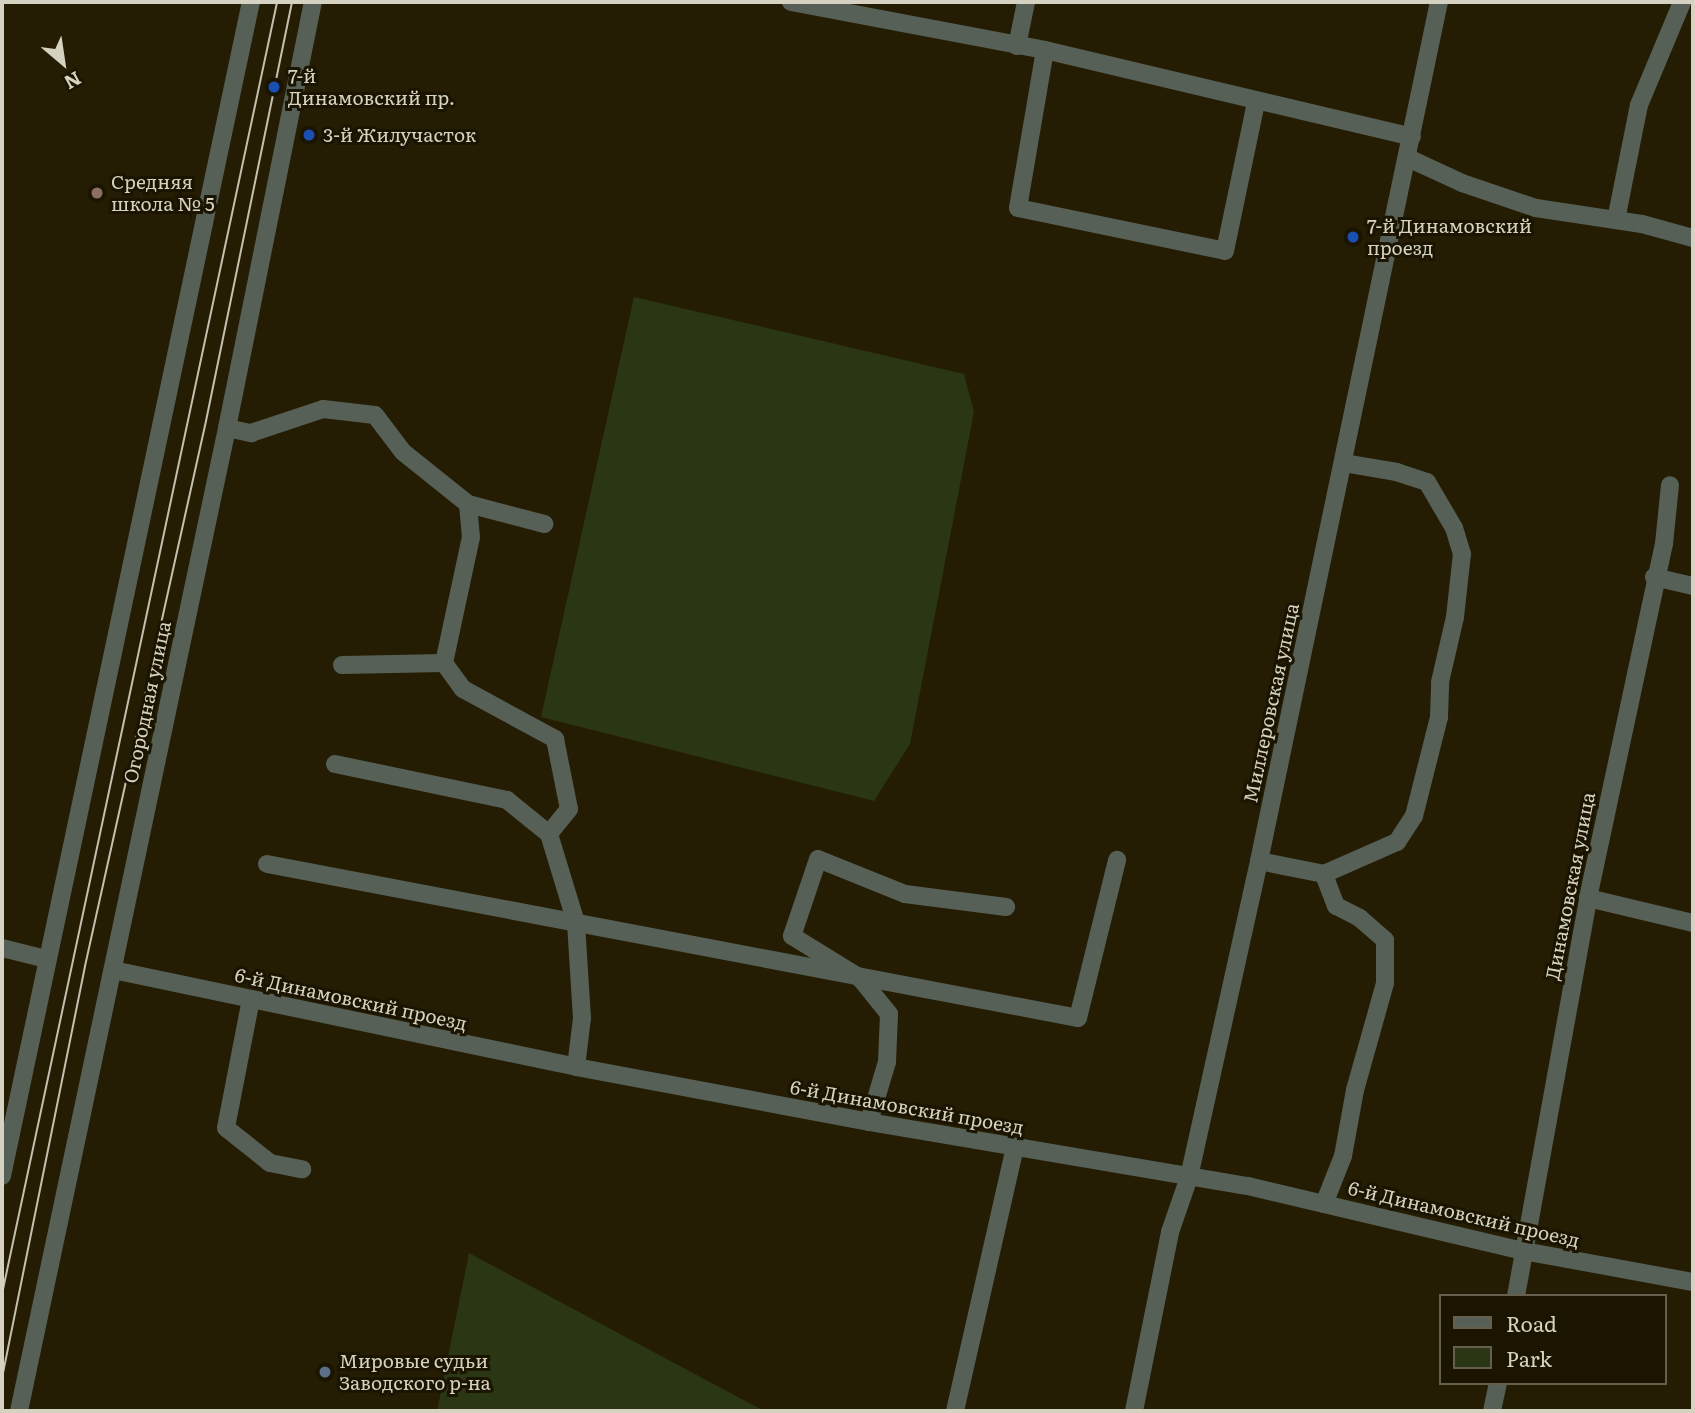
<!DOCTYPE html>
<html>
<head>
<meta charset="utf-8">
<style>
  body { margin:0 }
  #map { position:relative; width:1695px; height:1413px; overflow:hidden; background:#241d03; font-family:Literata,serif }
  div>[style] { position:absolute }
  .green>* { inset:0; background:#2b3615 }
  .minor>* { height:18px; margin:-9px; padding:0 9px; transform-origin:9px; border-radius:9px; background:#566056 }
  .tram>* { height:2px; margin:-1px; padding:0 1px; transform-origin:1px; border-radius:1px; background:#c3c0af }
  .dots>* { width:19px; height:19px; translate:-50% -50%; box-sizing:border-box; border:4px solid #1a1400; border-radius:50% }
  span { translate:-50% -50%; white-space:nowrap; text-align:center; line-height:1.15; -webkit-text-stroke:6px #1a1400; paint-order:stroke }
  .poi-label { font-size:19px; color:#d5d2c2 }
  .left { translate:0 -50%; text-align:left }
  .street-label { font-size:19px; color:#d5d2c2 }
  .frame { position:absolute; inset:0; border:4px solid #d5d2c2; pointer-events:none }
  .legend { position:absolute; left:1439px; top:1294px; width:228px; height:91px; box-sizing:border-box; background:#1a1400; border:2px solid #65604e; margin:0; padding:9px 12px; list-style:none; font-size:21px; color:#d5d2c2 }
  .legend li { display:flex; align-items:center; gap:14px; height:35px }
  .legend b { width:35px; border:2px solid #65604e }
  .north { position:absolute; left:28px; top:28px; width:70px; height:70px; -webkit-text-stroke:5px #1a1400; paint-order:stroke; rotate:151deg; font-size:19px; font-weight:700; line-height:28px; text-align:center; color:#d5d2c2 }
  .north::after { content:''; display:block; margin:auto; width:24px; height:32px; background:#d5d2c2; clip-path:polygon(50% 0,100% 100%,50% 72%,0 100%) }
</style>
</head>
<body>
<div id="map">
  <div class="green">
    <div style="clip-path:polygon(634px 297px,964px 374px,974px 412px,910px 744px,874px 801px,541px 717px)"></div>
    <div style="clip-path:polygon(469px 1253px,764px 1411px,437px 1411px)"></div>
  </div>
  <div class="minor">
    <div style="left:791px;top:2px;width:258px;rotate:10.7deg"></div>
    <div style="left:1045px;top:50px;width:377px;rotate:13.3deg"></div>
    <div style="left:1017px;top:46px;width:45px;rotate:-78.4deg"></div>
    <div style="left:1045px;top:50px;width:160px;rotate:99.7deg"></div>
    <div style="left:1018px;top:208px;width:211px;rotate:11.7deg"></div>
    <div style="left:1225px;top:251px;width:152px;rotate:-78.2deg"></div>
    <div style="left:1408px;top:158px;width:60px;rotate:24.8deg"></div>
    <div style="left:1462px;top:183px;width:78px;rotate:18.7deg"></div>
    <div style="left:1536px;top:208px;width:107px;rotate:8.6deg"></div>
    <div style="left:1642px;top:224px;width:53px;rotate:15.4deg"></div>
    <div style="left:1616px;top:220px;width:117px;rotate:-78.7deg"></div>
    <div style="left:1639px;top:105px;width:112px;rotate:-67.3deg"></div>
    <div style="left:227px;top:428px;width:25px;rotate:12deg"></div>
    <div style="left:251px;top:433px;width:76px;rotate:-18.4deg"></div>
    <div style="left:323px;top:409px;width:52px;rotate:6.6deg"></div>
    <div style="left:375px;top:415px;width:46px;rotate:52.9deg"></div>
    <div style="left:403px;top:452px;width:83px;rotate:38.7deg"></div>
    <div style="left:468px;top:504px;width:79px;rotate:14.7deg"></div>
    <div style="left:468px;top:504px;width:33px;rotate:85deg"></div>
    <div style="left:471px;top:537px;width:129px;rotate:102.1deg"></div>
    <div style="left:444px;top:663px;width:32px;rotate:54deg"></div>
    <div style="left:463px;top:689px;width:105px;rotate:28.5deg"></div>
    <div style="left:555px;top:739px;width:71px;rotate:78.7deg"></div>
    <div style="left:569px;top:809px;width:32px;rotate:129deg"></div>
    <div style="left:549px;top:834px;width:93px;rotate:73.1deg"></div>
    <div style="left:576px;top:923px;width:95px;rotate:86.4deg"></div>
    <div style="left:582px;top:1018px;width:49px;rotate:97deg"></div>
    <div style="left:1654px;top:577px;width:40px;rotate:13deg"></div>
    <div style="left:342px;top:665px;width:102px;rotate:-1.1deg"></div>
    <div style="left:335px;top:764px;width:176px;rotate:11.8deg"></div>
    <div style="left:507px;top:800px;width:54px;rotate:39deg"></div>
    <div style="left:1259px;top:861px;width:66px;rotate:11.3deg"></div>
    <div style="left:267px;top:864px;width:825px;rotate:10.75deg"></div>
    <div style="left:1078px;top:1018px;width:163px;rotate:-76.1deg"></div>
    <div style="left:1588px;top:898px;width:108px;rotate:13.4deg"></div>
    <div style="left:2px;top:948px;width:45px;rotate:14deg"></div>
    <div style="left:113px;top:970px;width:473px;rotate:11.8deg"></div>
    <div style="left:576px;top:1067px;width:298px;rotate:10.6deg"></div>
    <div style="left:869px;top:1122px;width:384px;rotate:9.6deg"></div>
    <div style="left:1248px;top:1186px;width:284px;rotate:13.3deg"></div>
    <div style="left:1524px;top:1251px;width:172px;rotate:10.4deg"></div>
    <div style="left:251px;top:999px;width:131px;rotate:101deg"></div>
    <div style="left:226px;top:1128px;width:56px;rotate:38.5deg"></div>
    <div style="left:270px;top:1163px;width:33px;rotate:11deg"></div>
    <div style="left:869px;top:1122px;width:63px;rotate:-73.3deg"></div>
    <div style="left:887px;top:1062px;width:48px;rotate:-87.6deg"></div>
    <div style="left:889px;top:1014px;width:46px;rotate:-128.9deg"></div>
    <div style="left:860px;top:978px;width:80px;rotate:-148.3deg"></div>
    <div style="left:792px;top:936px;width:81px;rotate:-71.3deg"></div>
    <div style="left:818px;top:859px;width:94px;rotate:21.9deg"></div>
    <div style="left:905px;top:894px;width:102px;rotate:7.3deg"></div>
    <div style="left:2px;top:1176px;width:1200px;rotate:-78.03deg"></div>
    <div style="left:1324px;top:1204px;width:52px;rotate:-68.4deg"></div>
    <div style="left:1343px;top:1156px;width:67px;rotate:-79.7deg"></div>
    <div style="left:1355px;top:1090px;width:111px;rotate:-74.3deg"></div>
    <div style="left:1385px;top:983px;width:43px;rotate:-90deg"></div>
    <div style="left:1385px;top:940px;width:33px;rotate:-139deg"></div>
    <div style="left:1360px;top:918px;width:27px;rotate:-153deg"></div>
    <div style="left:1336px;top:906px;width:34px;rotate:-111deg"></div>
    <div style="left:1324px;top:874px;width:80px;rotate:-23.7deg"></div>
    <div style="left:1397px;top:842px;width:31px;rotate:-57deg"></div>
    <div style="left:1414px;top:816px;width:102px;rotate:-75.8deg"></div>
    <div style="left:1439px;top:717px;width:35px;rotate:-88deg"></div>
    <div style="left:1440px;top:682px;width:67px;rotate:-77deg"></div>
    <div style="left:1455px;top:617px;width:63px;rotate:-83.7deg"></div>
    <div style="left:1462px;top:554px;width:27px;rotate:-107deg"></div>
    <div style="left:1454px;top:528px;width:53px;rotate:-120.4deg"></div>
    <div style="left:1427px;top:482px;width:32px;rotate:-162deg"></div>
    <div style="left:1397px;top:472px;width:55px;rotate:-170.5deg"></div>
    <div style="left:1516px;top:1296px;width:404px;rotate:-79.7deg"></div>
    <div style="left:1588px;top:898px;width:362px;rotate:-77.9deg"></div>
    <div style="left:1664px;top:544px;width:59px;rotate:-84.2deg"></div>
    <div style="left:19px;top:1411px;width:1005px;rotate:-78.05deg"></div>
    <div style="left:227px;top:428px;width:435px;rotate:-78.6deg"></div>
    <div style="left:955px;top:1411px;width:271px;rotate:-77.2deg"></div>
    <div style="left:1134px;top:1411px;width:183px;rotate:-78.6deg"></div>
    <div style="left:1170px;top:1232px;width:58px;rotate:-70.9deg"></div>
    <div style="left:1189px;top:1177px;width:324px;rotate:-77.5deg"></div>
    <div style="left:1259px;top:861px;width:878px;rotate:-78.17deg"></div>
    <div style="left:1492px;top:1411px;width:29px;rotate:-78deg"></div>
  </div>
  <div class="tram">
    <div style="left:2px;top:1294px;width:1321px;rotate:-77.98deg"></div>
    <div style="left:2px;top:1378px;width:420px;rotate:-78.6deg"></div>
    <div style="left:85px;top:966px;width:558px;rotate:-77.48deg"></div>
    <div style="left:206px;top:421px;width:428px;rotate:-78.4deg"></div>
  </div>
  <div class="dots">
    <div style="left:274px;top:87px;background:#1a4fb4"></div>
    <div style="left:309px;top:135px;background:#1a4fb4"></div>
    <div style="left:97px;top:193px;background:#8d6e63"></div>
    <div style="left:1353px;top:237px;background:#1a4fb4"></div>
    <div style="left:325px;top:1372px;background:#5c6f8a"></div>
  </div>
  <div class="poi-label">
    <span class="left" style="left:288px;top:87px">7-й<br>Динамовский пр.</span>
    <span class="left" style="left:323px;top:135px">3-й Жилучасток</span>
    <span class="left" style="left:111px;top:193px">Средняя<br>школа № 5</span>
    <span class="left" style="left:1367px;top:237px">7-й Динамовский<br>проезд</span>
    <span class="left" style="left:339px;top:1372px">Мировые судьи<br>Заводского р-на</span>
  </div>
  <div class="street-label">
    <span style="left:147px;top:702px;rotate:-78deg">Огородная улица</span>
    <span style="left:1271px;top:703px;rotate:-78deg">Миллеровская улица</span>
    <span style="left:1570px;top:886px;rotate:-79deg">Динамовская улица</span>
    <span style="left:351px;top:999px;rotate:12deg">6-й Динамовский проезд</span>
    <span style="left:907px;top:1107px;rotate:10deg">6-й Динамовский проезд</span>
    <span style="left:1464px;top:1214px;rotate:13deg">6-й Динамовский проезд</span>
  </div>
  <div class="frame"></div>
  <ul class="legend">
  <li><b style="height:9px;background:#566056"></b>Road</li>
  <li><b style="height:19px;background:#2b3615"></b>Park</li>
  </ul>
  <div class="north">N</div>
</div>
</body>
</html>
